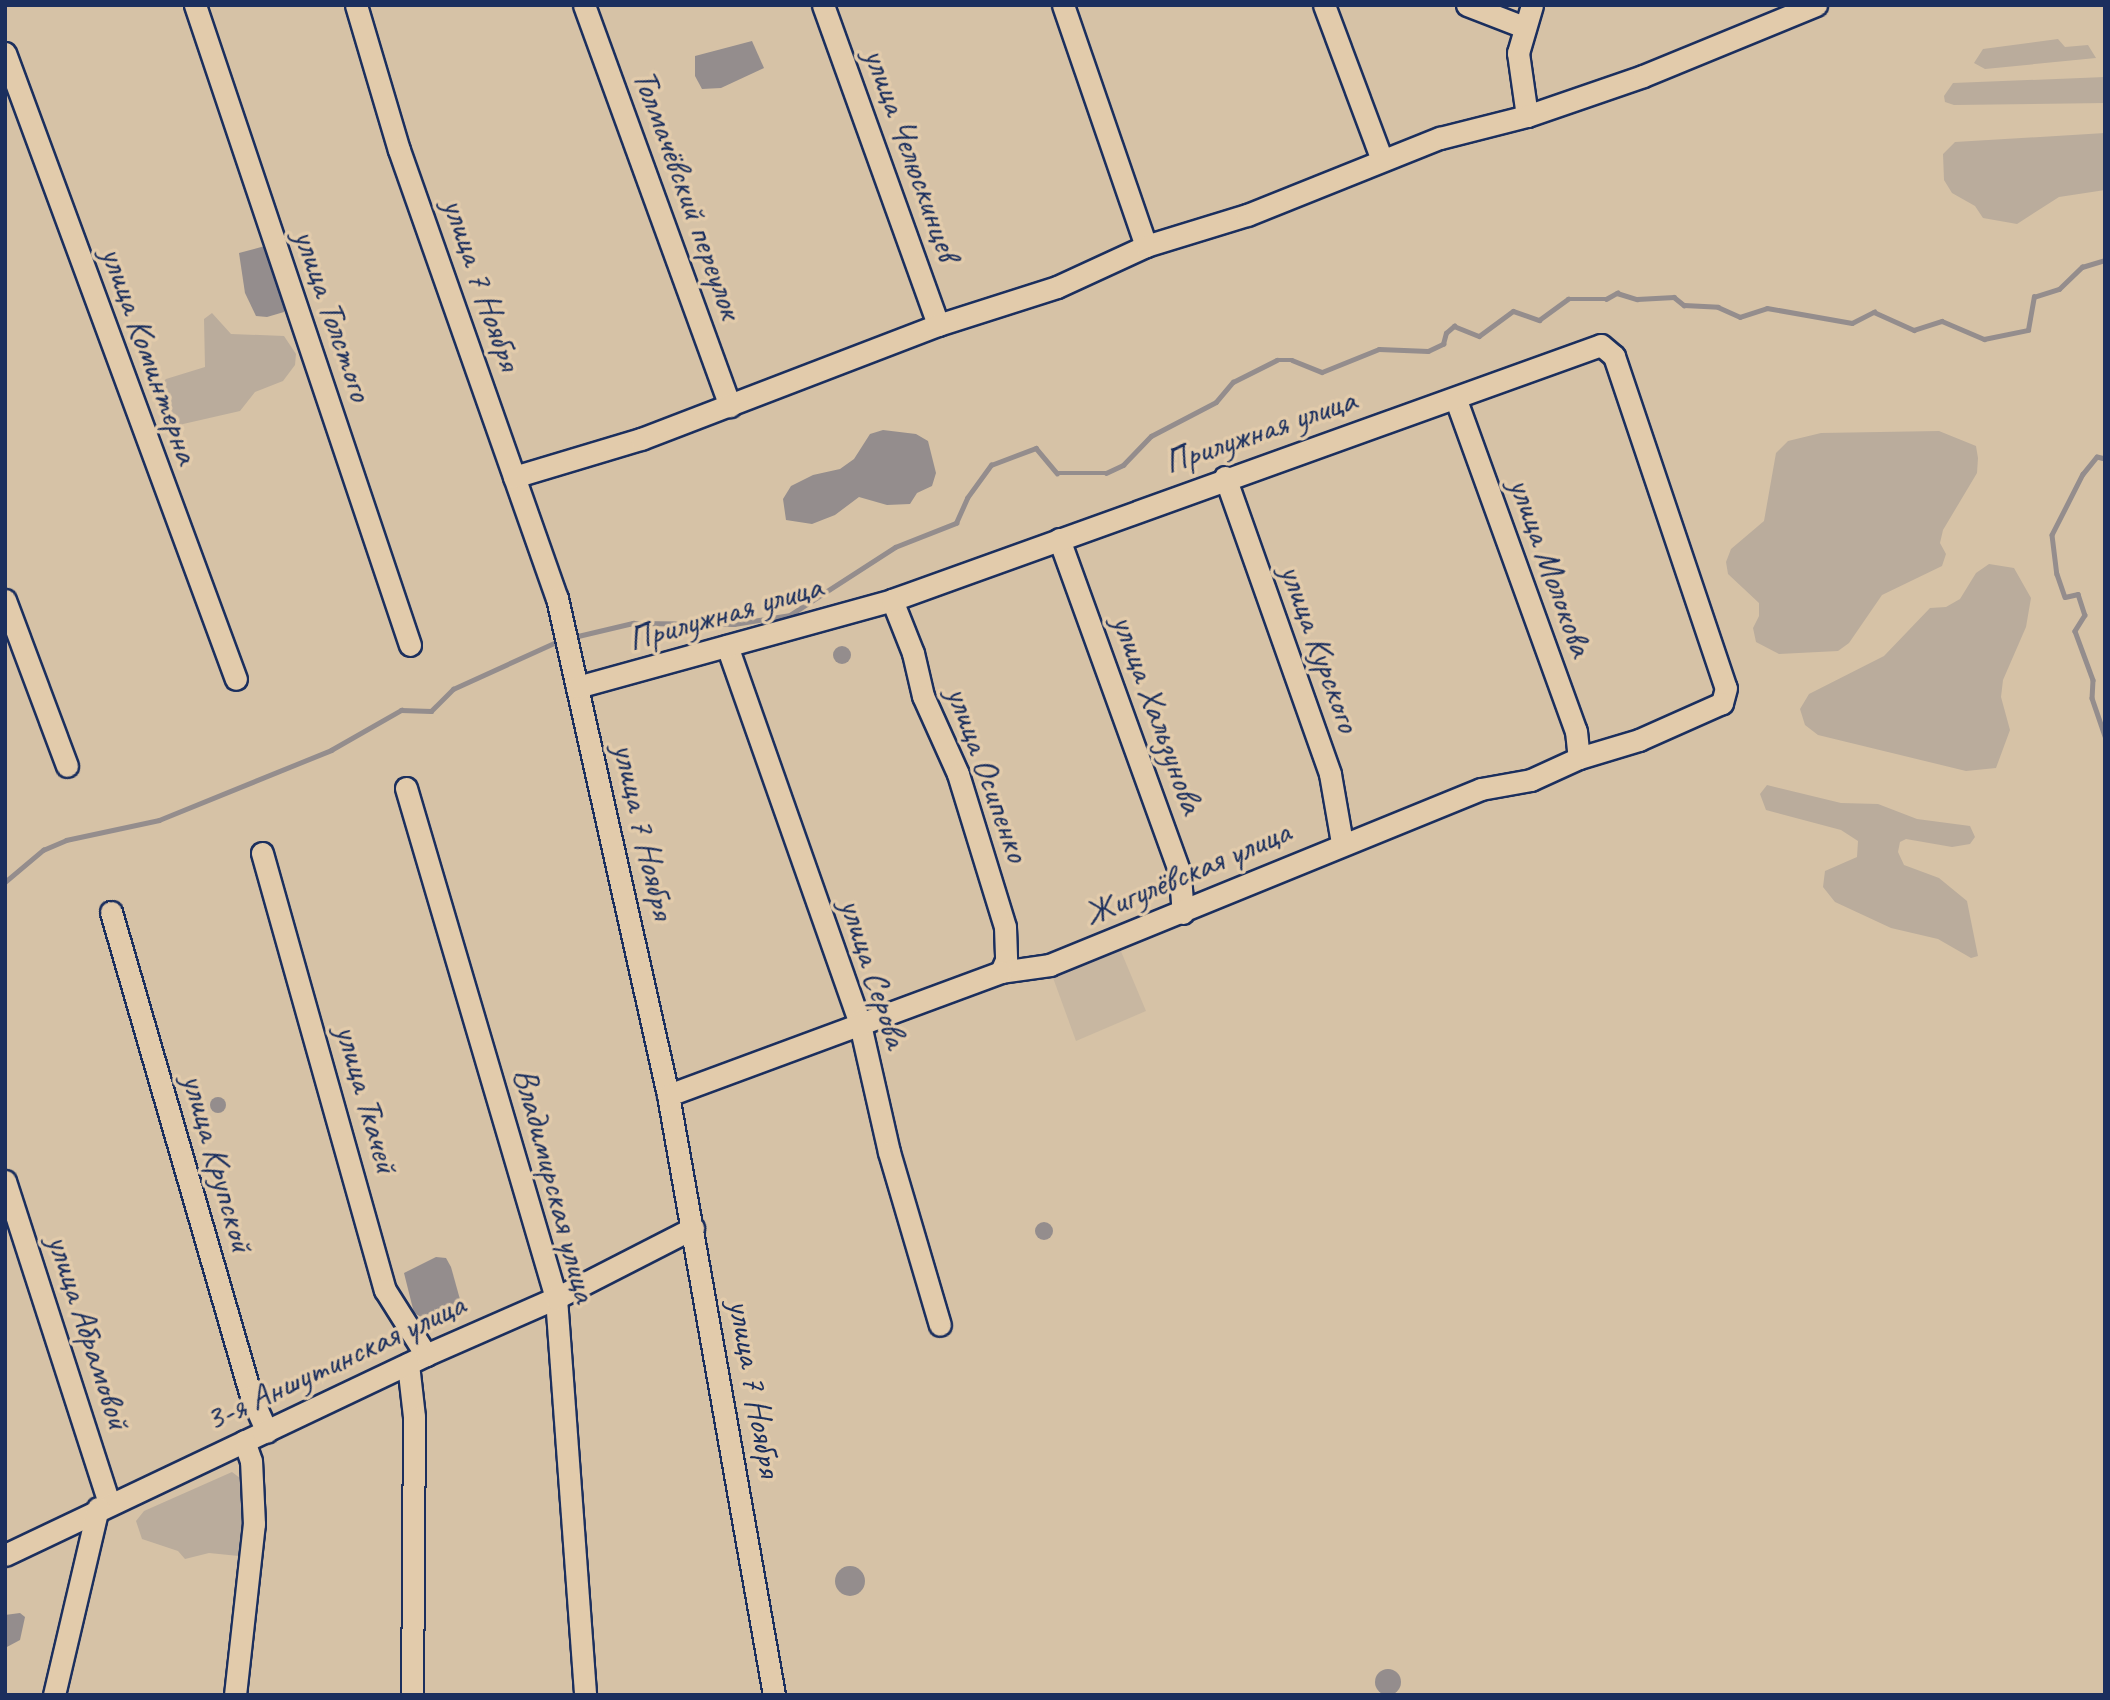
<!DOCTYPE html>
<html>
<head>
<meta charset="utf-8">
<style>
  body { margin:0 }
  #map { position:relative; width:2110px; height:1700px; overflow:hidden; background:#d6c2a6; font-family:Caveat,sans-serif }
  div>[style] { position:absolute }
  .built>* { inset:0; background:#c8b7a1 }
  .green>* { inset:0; background:#baac9c }
  .water>* { inset:0; background:#948d8d }
  .round { border-radius:50% }
  .stream>* { height:4.5px; margin:-2.25px; padding:0 2.25px; transform-origin:2.25px; border-radius:2.25px; background:#948d8d }
  .roads { filter:drop-shadow(2px 0 #1b2f5e) drop-shadow(-2px 0 #1b2f5e) drop-shadow(0 2px #1b2f5e) drop-shadow(0 -2px #1b2f5e) }
  .minor>* { height:21px; margin:-10.5px; padding:0 10.5px; transform-origin:10.5px; border-radius:10.5px; background:#e2cbab }
  span { translate:-50% -50%; white-space:nowrap; text-align:center; line-height:1.15; -webkit-text-stroke:7px #e2cbab; paint-order:stroke }
  .street-label { font-size:35px; color:#1b2f5e }
  .frame { position:absolute; inset:0; border:7px solid #1b2f5e; pointer-events:none }
</style>
</head>
<body>
<div id="map">
  <div class="built">
    <div style="clip-path:polygon(1120px 949px,1146px 1011px,1076px 1041px,1052px 975px)"></div>
  </div>
  <div class="green">
    <div style="clip-path:polygon(2058px 39px,2065px 47px,2088px 45px,2096px 58px,1985px 69px,1974px 63px,1983px 49px)"></div>
    <div style="clip-path:polygon(2105px 77px,2105px 103px,1954px 105px,1945px 102px,1944px 96px,1953px 83px)"></div>
    <div style="clip-path:polygon(2105px 133px,2105px 190px,2059px 197px,2017px 224px,1983px 218px,1975px 206px,1952px 193px,1944px 180px,1943px 154px,1955px 142px)"></div>
    <div style="clip-path:polygon(212px 313px,231px 334px,284px 336px,296px 354px,295px 365px,283px 381px,255px 392px,240px 411px,170px 427px,158px 410px,155px 390px,166px 379px,205px 367px,204px 319px)"></div>
    <div style="clip-path:polygon(1939px 431px,1976px 446px,1978px 458px,1977px 473px,1943px 530px,1940px 543px,1946px 554px,1942px 566px,1882px 595px,1849px 643px,1838px 651px,1779px 654px,1756px 642px,1753px 628px,1759px 616px,1759px 603px,1728px 574px,1726px 562px,1731px 549px,1764px 521px,1776px 453px,1788px 441px,1821px 433px)"></div>
    <div style="clip-path:polygon(1989px 564px,2014px 568px,2031px 598px,2026px 627px,2003px 680px,2001px 697px,2010px 730px,1996px 768px,1966px 771px,1818px 735px,1805px 725px,1800px 709px,1809px 694px,1884px 656px,1930px 608px,1946px 607px,1960px 599px,1976px 573px)"></div>
    <div style="clip-path:polygon(1767px 785px,1841px 803px,1878px 804px,1917px 819px,1970px 826px,1975px 837px,1970px 844px,1952px 847px,1906px 839px,1900px 842px,1898px 852px,1904px 865px,1939px 878px,1967px 901px,1978px 956px,1971px 958px,1938px 939px,1891px 928px,1835px 902px,1823px 887px,1825px 871px,1857px 857px,1858px 841px,1841px 830px,1766px 810px,1760px 794px)"></div>
    <div style="clip-path:polygon(232px 1472px,240px 1478px,244px 1493px,243px 1551px,239px 1556px,209px 1553px,185px 1559px,178px 1551px,142px 1539px,136px 1521px,144px 1511px)"></div>
  </div>
  <div class="water">
    <div style="clip-path:polygon(752px 41px,764px 68px,721px 88px,702px 89px,695px 76px,695px 56px)"></div>
    <div style="clip-path:polygon(265px 246px,286px 301px,284px 312px,267px 317px,256px 316px,245px 293px,239px 253px)"></div>
    <div style="clip-path:polygon(883px 430px,916px 434px,928px 441px,936px 473px,932px 486px,917px 493px,910px 504px,887px 505px,859px 497px,835px 515px,812px 524px,786px 520px,783px 499px,791px 486px,813px 475px,840px 469px,854px 459px,870px 434px)"></div>
    <div class="round" style="left:833px;top:646px;width:18px;height:18px"></div>
    <div class="round" style="left:210px;top:1097px;width:16px;height:16px"></div>
    <div class="round" style="left:1035px;top:1222px;width:18px;height:18px"></div>
    <div style="clip-path:polygon(436px 1257px,446px 1258px,451px 1267px,461px 1303px,448px 1320px,430px 1322px,414px 1313px,404px 1273px)"></div>
    <div class="round" style="left:835px;top:1566px;width:30px;height:30px"></div>
    <div style="clip-path:polygon(20px 1613px,25px 1617px,20px 1640px,5px 1648px,5px 1615px)"></div>
    <div class="round" style="left:1375px;top:1669px;width:26px;height:26px"></div>
  </div>
  <div class="stream">
    <div style="left:2105px;top:459px;width:8px;rotate:-166deg"></div>
    <div style="left:2097px;top:457px;width:22px;rotate:129deg"></div>
    <div style="left:2083px;top:474px;width:68px;rotate:116.9deg"></div>
    <div style="left:2052px;top:535px;width:39px;rotate:83deg"></div>
    <div style="left:2057px;top:574px;width:24px;rotate:71deg"></div>
    <div style="left:2065px;top:597px;width:13px;rotate:-13deg"></div>
    <div style="left:2078px;top:594px;width:22px;rotate:72deg"></div>
    <div style="left:2085px;top:615px;width:19px;rotate:122deg"></div>
    <div style="left:2075px;top:631px;width:52px;rotate:69.8deg"></div>
    <div style="left:2093px;top:680px;width:18px;rotate:93deg"></div>
    <div style="left:2092px;top:698px;width:40px;rotate:71.1deg"></div>
    <div style="left:578px;top:636px;width:57px;rotate:-13.3deg"></div>
    <div style="left:633px;top:623px;width:101px;rotate:0.6deg"></div>
    <div style="left:734px;top:624px;width:57px;rotate:-9.1deg"></div>
    <div style="left:790px;top:615px;width:125px;rotate:-32.9deg"></div>
    <div style="left:895px;top:547px;width:66px;rotate:-21.5deg"></div>
    <div style="left:956px;top:523px;width:27px;rotate:-66deg"></div>
    <div style="left:967px;top:498px;width:41px;rotate:-54deg"></div>
    <div style="left:991px;top:465px;width:48px;rotate:-20.7deg"></div>
    <div style="left:1036px;top:448px;width:33px;rotate:50deg"></div>
    <div style="left:1057px;top:473px;width:49px"></div>
    <div style="left:1106px;top:473px;width:19px;rotate:-25deg"></div>
    <div style="left:1123px;top:465px;width:40px;rotate:-46deg"></div>
    <div style="left:1151px;top:436px;width:73px;rotate:-27.6deg"></div>
    <div style="left:1216px;top:402px;width:26px;rotate:-50deg"></div>
    <div style="left:1233px;top:382px;width:49px;rotate:-26.6deg"></div>
    <div style="left:1277px;top:360px;width:15px"></div>
    <div style="left:1292px;top:360px;width:32px;rotate:22deg"></div>
    <div style="left:1322px;top:372px;width:61px;rotate:-22deg"></div>
    <div style="left:1379px;top:349px;width:49px;rotate:2.3deg"></div>
    <div style="left:1428px;top:351px;width:17px;rotate:-25deg"></div>
    <div style="left:1443px;top:344px;width:11px;rotate:-75deg"></div>
    <div style="left:1446px;top:333px;width:11px;rotate:-41deg"></div>
    <div style="left:1454px;top:326px;width:27px;rotate:22deg"></div>
    <div style="left:1479px;top:336px;width:42px;rotate:-36.3deg"></div>
    <div style="left:1513px;top:311px;width:28px;rotate:19deg"></div>
    <div style="left:1539px;top:320px;width:36px;rotate:-36deg"></div>
    <div style="left:1568px;top:299px;width:38px"></div>
    <div style="left:1606px;top:299px;width:13px;rotate:-29deg"></div>
    <div style="left:1617px;top:293px;width:21px;rotate:17deg"></div>
    <div style="left:1637px;top:299px;width:37px;rotate:-3deg"></div>
    <div style="left:1674px;top:297px;width:13px;rotate:39deg"></div>
    <div style="left:1684px;top:305px;width:34px;rotate:3deg"></div>
    <div style="left:1718px;top:307px;width:24px;rotate:24deg"></div>
    <div style="left:1740px;top:317px;width:28px;rotate:-18deg"></div>
    <div style="left:1767px;top:308px;width:86px;rotate:10deg"></div>
    <div style="left:1852px;top:323px;width:25px;rotate:-27deg"></div>
    <div style="left:1874px;top:312px;width:44px;rotate:24.2deg"></div>
    <div style="left:1914px;top:330px;width:29px;rotate:-18deg"></div>
    <div style="left:1942px;top:321px;width:46px;rotate:23.2deg"></div>
    <div style="left:1984px;top:339px;width:45px;rotate:-11.6deg"></div>
    <div style="left:2028px;top:330px;width:34px;rotate:-80deg"></div>
    <div style="left:2034px;top:297px;width:26px;rotate:-18deg"></div>
    <div style="left:2059px;top:289px;width:32px;rotate:-44deg"></div>
    <div style="left:2082px;top:267px;width:24px;rotate:-17deg"></div>
    <div style="left:5px;top:882px;width:50px;rotate:-40.1deg"></div>
    <div style="left:43px;top:850px;width:25px;rotate:-23deg"></div>
    <div style="left:66px;top:840px;width:95px;rotate:-12.1deg"></div>
    <div style="left:159px;top:820px;width:186px;rotate:-22.1deg"></div>
    <div style="left:331px;top:750px;width:81px;rotate:-29.7deg"></div>
    <div style="left:401px;top:710px;width:30px;rotate:2deg"></div>
    <div style="left:431px;top:711px;width:31px;rotate:-45deg"></div>
    <div style="left:453px;top:689px;width:113px;rotate:-24.5deg"></div>
  </div>
  <div class="roads">
    <div class="minor">
      <div style="left:195px;top:5px;width:675px;rotate:71.43deg"></div>
      <div style="left:356px;top:5px;width:151px;rotate:73.5deg"></div>
      <div style="left:399px;top:150px;width:475px;rotate:70.6deg"></div>
      <div style="left:557px;top:598px;width:509px;rotate:77.41deg"></div>
      <div style="left:668px;top:1095px;width:609px;rotate:79.98deg"></div>
      <div style="left:584px;top:5px;width:427px;rotate:70deg"></div>
      <div style="left:823px;top:5px;width:340px;rotate:70.2deg"></div>
      <div style="left:1063px;top:5px;width:255px;rotate:71deg"></div>
      <div style="left:1324px;top:5px;width:165px;rotate:69.5deg"></div>
      <div style="left:1467px;top:5px;width:61px;rotate:21.1deg"></div>
      <div style="left:5px;top:53px;width:667px;rotate:69.75deg"></div>
      <div style="left:1527px;top:116px;width:64px;rotate:-98.1deg"></div>
      <div style="left:1518px;top:53px;width:50px;rotate:-73.7deg"></div>
      <div style="left:1456px;top:400px;width:352px;rotate:70.1deg"></div>
      <div style="left:1576px;top:731px;width:27px;rotate:84deg"></div>
      <div style="left:514px;top:477px;width:133px;rotate:-16.7deg"></div>
      <div style="left:641px;top:439px;width:318px;rotate:-21deg"></div>
      <div style="left:938px;top:325px;width:125px;rotate:-17.7deg"></div>
      <div style="left:1057px;top:287px;width:98px;rotate:-24.7deg"></div>
      <div style="left:1146px;top:246px;width:106px;rotate:-17.1deg"></div>
      <div style="left:1247px;top:215px;width:208px;rotate:-21.8deg"></div>
      <div style="left:1440px;top:138px;width:90px;rotate:-14.2deg"></div>
      <div style="left:1527px;top:116px;width:123px;rotate:-19deg"></div>
      <div style="left:1643px;top:76px;width:187px;rotate:-22.3deg"></div>
      <div style="left:1225px;top:477px;width:315px;rotate:70.5deg"></div>
      <div style="left:1330px;top:774px;width:70px;rotate:80.1deg"></div>
      <div style="left:1059px;top:539px;width:356px;rotate:70.1deg"></div>
      <div style="left:1180px;top:874px;width:39px;rotate:86deg"></div>
      <div style="left:5px;top:600px;width:177px;rotate:69.5deg"></div>
      <div style="left:892px;top:600px;width:57px;rotate:68.4deg"></div>
      <div style="left:913px;top:653px;width:44px;rotate:76.9deg"></div>
      <div style="left:923px;top:696px;width:85px;rotate:65.8deg"></div>
      <div style="left:958px;top:774px;width:160px;rotate:72.9deg"></div>
      <div style="left:1005px;top:927px;width:33px;rotate:88deg"></div>
      <div style="left:1006px;top:960px;width:13px;rotate:113deg"></div>
      <div style="left:727px;top:646px;width:397px;rotate:70.6deg"></div>
      <div style="left:859px;top:1020px;width:135px;rotate:77.2deg"></div>
      <div style="left:889px;top:1152px;width:180px;rotate:73.6deg"></div>
      <div style="left:577px;top:687px;width:327px;rotate:-15.4deg"></div>
      <div style="left:892px;top:600px;width:753px;rotate:-19.78deg"></div>
      <div style="left:1601px;top:345px;width:17px;rotate:40deg"></div>
      <div style="left:1614px;top:356px;width:350px;rotate:71.4deg"></div>
      <div style="left:1726px;top:688px;width:16px;rotate:105deg"></div>
      <div style="left:1722px;top:703px;width:91px;rotate:156deg"></div>
      <div style="left:1639px;top:740px;width:63px;rotate:163.3deg"></div>
      <div style="left:1579px;top:758px;width:53px;rotate:155.4deg"></div>
      <div style="left:1531px;top:780px;width:51px;rotate:169.8deg"></div>
      <div style="left:1481px;top:789px;width:466px;rotate:157.8deg"></div>
      <div style="left:1050px;top:965px;width:49px;rotate:171.9deg"></div>
      <div style="left:1001px;top:972px;width:355px;rotate:159.7deg"></div>
      <div style="left:406px;top:788px;width:532px;rotate:73.61deg"></div>
      <div style="left:556px;top:1298px;width:398px;rotate:85.8deg"></div>
      <div style="left:262px;top:853px;width:454px;rotate:74.3deg"></div>
      <div style="left:385px;top:1290px;width:77px;rotate:57.8deg"></div>
      <div style="left:111px;top:912px;width:504px;rotate:73.87deg"></div>
      <div style="left:251px;top:1396px;width:39px;rotate:66deg"></div>
      <div style="left:5px;top:1181px;width:338px;rotate:72.1deg"></div>
      <div style="left:408px;top:1364px;width:53px;rotate:83.5deg"></div>
      <div style="left:414px;top:1417px;width:278px;rotate:90.4deg"></div>
      <div style="left:5px;top:1555px;width:466px;rotate:-25.4deg"></div>
      <div style="left:426px;top:1355px;width:142px;rotate:-23.7deg"></div>
      <div style="left:556px;top:1298px;width:154px;rotate:-27.1deg"></div>
      <div style="left:54px;top:1695px;width:192px;rotate:-76.8deg"></div>
      <div style="left:235px;top:1695px;width:172px;rotate:-83.7deg"></div>
      <div style="left:254px;top:1524px;width:63px;rotate:-92.7deg"></div>
      <div style="left:251px;top:1461px;width:21px;rotate:-109deg"></div>
    </div>
  </div>
  <div class="street-label">
    <span style="left:912px;top:154px;rotate:70deg">улица Челюскинцев</span>
    <span style="left:688px;top:194px;rotate:70deg">Толмачёвский переулок</span>
    <span style="left:482px;top:284px;rotate:71deg">улица 7 Ноября</span>
    <span style="left:333px;top:315px;rotate:71deg">улица Толстого</span>
    <span style="left:150px;top:355px;rotate:70deg">улица Коминтерна</span>
    <span style="left:1260px;top:431px;rotate:-19deg">Прилужная улица</span>
    <span style="left:1551px;top:567px;rotate:70deg">улица Молокова</span>
    <span style="left:725px;top:613px;rotate:-16deg">Прилужная улица</span>
    <span style="left:1320px;top:648px;rotate:70deg">улица Курского</span>
    <span style="left:1158px;top:714px;rotate:70deg">улица Хальзунова</span>
    <span style="left:988px;top:774px;rotate:70deg">улица Осипенко</span>
    <span style="left:644px;top:831px;rotate:77deg">улица 7 Ноября</span>
    <span style="left:1187px;top:873px;rotate:-23deg">Жигулёвская улица</span>
    <span style="left:874px;top:973px;rotate:72deg">улица Серова</span>
    <span style="left:367px;top:1099px;rotate:74deg">улица Ткачей</span>
    <span style="left:218px;top:1163px;rotate:74deg">улица Крупской</span>
    <span style="left:555px;top:1185px;rotate:75deg">Владимирская улица</span>
    <span style="left:89px;top:1332px;rotate:72deg">улица Абрамовой</span>
    <span style="left:335px;top:1362px;rotate:-25deg">3-я Аншутинская улица</span>
    <span style="left:755px;top:1388px;rotate:80deg">улица 7 Ноября</span>
  </div>
  <div class="frame"></div>
</div>
</body>
</html>
